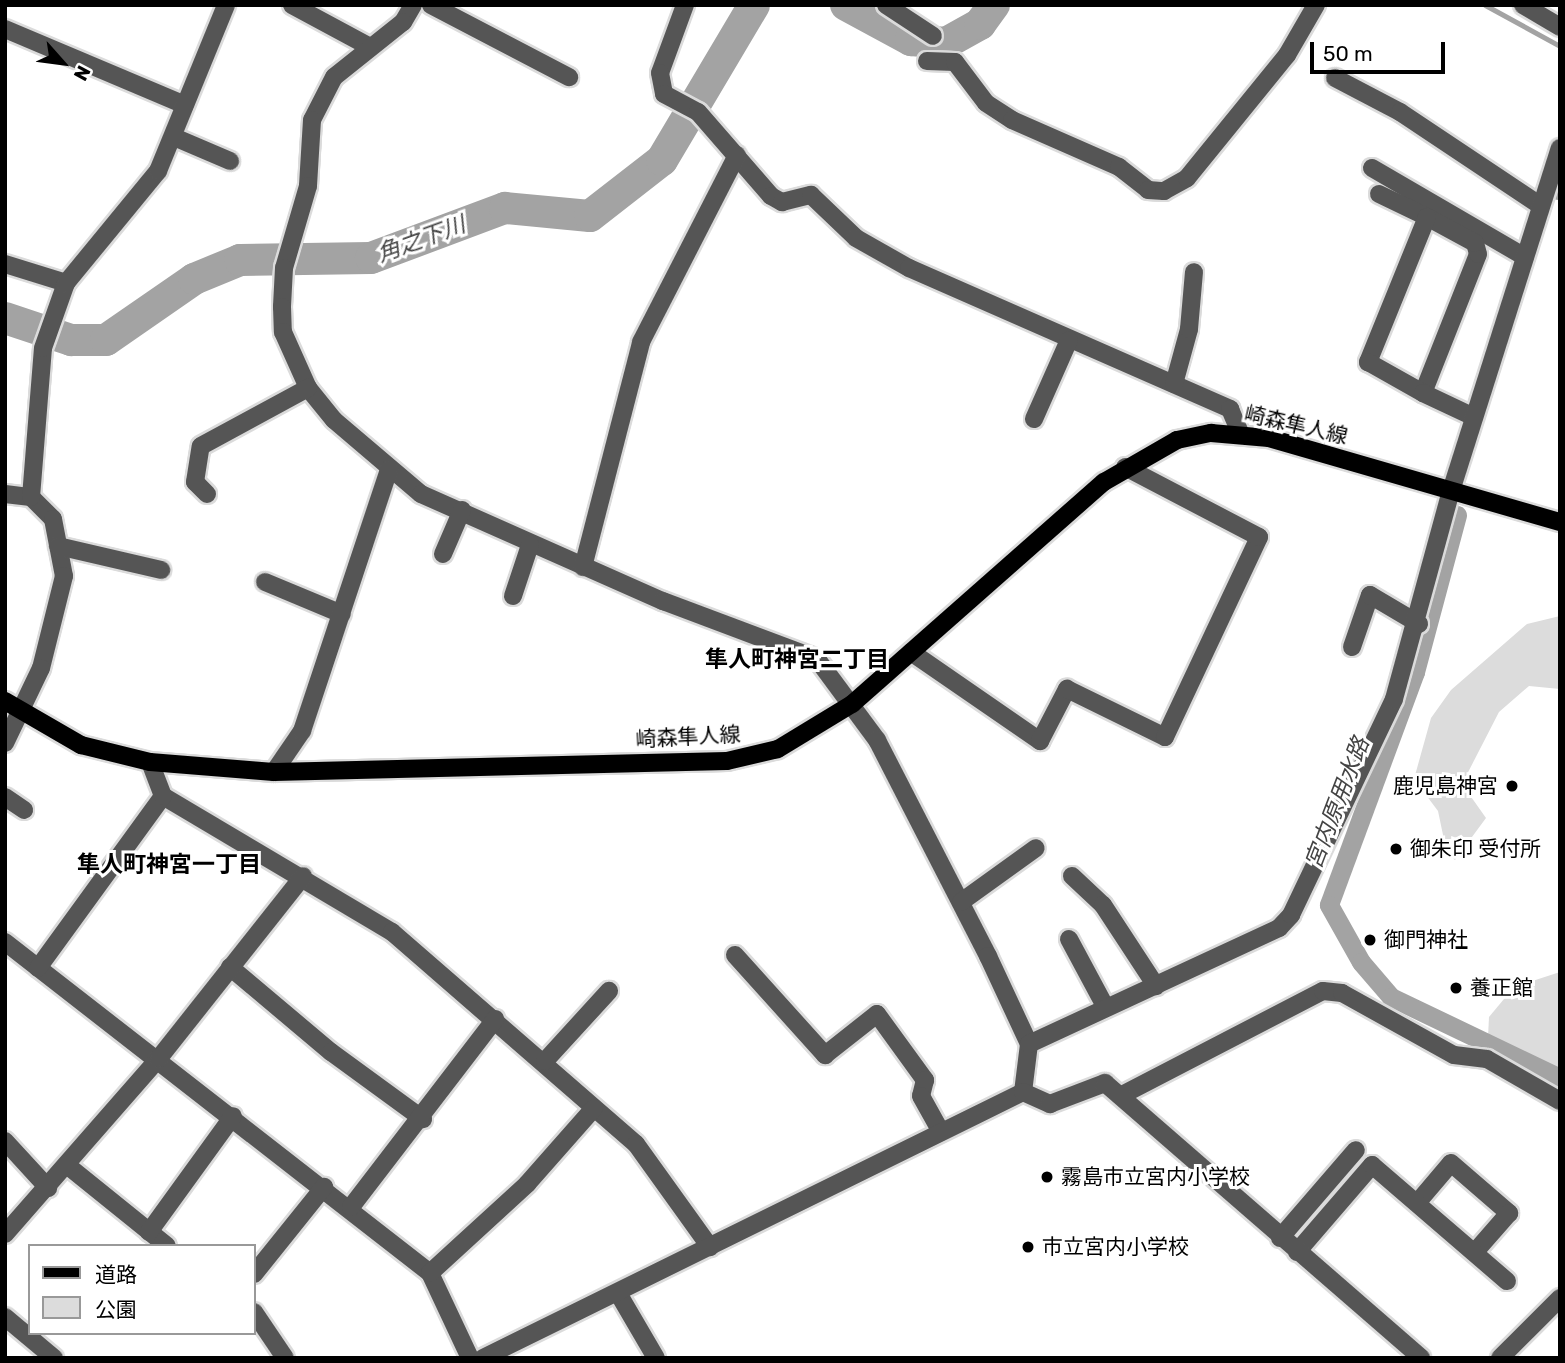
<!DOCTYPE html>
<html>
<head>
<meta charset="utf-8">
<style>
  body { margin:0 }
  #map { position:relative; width:1565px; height:1363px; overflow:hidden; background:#fff; font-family:Rubik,"Noto Sans JP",sans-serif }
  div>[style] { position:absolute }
  .green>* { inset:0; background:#dcdcdc }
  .stream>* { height:5px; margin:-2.5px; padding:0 2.5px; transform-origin:2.5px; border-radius:2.5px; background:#a3a3a3 }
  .canal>* { height:19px; margin:-9.5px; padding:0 9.5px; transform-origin:9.5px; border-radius:9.5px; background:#a3a3a3 }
  .river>* { height:32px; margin:-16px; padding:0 16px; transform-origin:16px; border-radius:16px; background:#a3a3a3 }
  .roads { filter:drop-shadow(2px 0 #dbdbdb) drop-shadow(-2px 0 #dbdbdb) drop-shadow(0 2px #dbdbdb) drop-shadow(0 -2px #dbdbdb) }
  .minor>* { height:18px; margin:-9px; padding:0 9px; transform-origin:9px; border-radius:9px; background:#555 }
  .major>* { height:18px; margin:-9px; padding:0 9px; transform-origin:9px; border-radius:9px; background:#000 }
  .dots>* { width:19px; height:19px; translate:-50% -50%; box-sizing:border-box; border:4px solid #fff; border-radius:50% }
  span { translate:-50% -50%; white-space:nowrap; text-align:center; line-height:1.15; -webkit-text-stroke:6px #fff; paint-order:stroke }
  .street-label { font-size:21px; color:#000 }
  .poi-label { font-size:21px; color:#000 }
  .right { translate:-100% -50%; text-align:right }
  .left { translate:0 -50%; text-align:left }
  .water-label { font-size:23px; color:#444; font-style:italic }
  .neighbourhood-label { font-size:23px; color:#000; font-weight:700 }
  .frame { position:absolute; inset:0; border:7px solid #000; pointer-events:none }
  .legend { position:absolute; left:28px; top:1244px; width:228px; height:91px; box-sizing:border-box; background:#fff; border:2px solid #999; margin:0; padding:9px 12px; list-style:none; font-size:21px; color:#000 }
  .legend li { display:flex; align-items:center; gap:14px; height:35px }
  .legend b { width:35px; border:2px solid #999 }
  .north { position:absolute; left:28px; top:28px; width:70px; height:70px; -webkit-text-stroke:5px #fff; paint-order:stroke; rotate:118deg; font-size:19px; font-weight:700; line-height:28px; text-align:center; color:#000 }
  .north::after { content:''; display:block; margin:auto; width:24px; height:32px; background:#000; clip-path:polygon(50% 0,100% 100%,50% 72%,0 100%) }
  .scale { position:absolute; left:1310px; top:42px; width:135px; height:32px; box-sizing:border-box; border:4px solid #000; border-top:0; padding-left:9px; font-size:21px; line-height:24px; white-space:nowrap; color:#000; -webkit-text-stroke:5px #fff; paint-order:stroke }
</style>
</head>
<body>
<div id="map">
  <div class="green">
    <div style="clip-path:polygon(1560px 616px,1560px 689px,1529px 686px,1499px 712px,1462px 784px,1486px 818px,1455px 860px,1447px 854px,1438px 811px,1414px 779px,1431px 718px,1451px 690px,1527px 624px)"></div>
    <div style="clip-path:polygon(1560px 972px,1560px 1072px,1488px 1037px,1489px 1017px,1514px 987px)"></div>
  </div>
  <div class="stream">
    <div style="left:1485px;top:5px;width:85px;rotate:28.7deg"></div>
  </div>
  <div class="canal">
    <div style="left:1558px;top:190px;width:4px;rotate:-63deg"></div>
    <div style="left:1457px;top:515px;width:163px;rotate:105deg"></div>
    <div style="left:1415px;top:672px;width:248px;rotate:110.3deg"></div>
    <div style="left:1329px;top:905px;width:65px;rotate:60.7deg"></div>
    <div style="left:1361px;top:962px;width:46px;rotate:49.4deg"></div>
    <div style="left:1391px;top:997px;width:187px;rotate:25.6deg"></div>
  </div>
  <div class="river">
    <div style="left:846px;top:5px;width:74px;rotate:28.3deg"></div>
    <div style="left:911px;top:40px;width:35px;rotate:5deg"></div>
    <div style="left:946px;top:43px;width:39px;rotate:-29deg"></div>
    <div style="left:980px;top:24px;width:24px;rotate:-54deg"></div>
    <div style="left:5px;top:318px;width:70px;rotate:18.4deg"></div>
    <div style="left:71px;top:340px;width:35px"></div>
    <div style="left:106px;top:340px;width:107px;rotate:-34.7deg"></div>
    <div style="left:194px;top:279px;width:50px;rotate:-22.4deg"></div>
    <div style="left:240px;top:260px;width:131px;rotate:-0.9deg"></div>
    <div style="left:371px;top:258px;width:143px;rotate:-20.5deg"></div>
    <div style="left:505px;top:208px;width:85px;rotate:5.4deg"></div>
    <div style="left:590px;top:216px;width:91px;rotate:-37.9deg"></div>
    <div style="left:662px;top:160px;width:180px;rotate:-59.3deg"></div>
  </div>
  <div class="roads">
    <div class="minor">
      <div style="left:292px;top:5px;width:86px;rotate:28.3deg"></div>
      <div style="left:413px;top:5px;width:20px;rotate:120deg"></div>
      <div style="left:403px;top:22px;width:88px;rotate:141.4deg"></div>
      <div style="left:334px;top:77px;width:48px;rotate:117.1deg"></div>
      <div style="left:312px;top:120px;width:66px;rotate:93.5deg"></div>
      <div style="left:308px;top:186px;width:85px;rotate:106.3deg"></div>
      <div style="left:284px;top:268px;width:39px;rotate:93deg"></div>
      <div style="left:282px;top:307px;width:25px;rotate:88deg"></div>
      <div style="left:283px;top:332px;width:61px;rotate:65.9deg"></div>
      <div style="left:308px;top:388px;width:41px;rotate:50.9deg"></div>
      <div style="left:334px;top:420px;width:114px;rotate:40.4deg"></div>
      <div style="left:421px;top:494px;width:265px;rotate:23.9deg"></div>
      <div style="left:663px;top:601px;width:165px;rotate:20.6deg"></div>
      <div style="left:817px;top:659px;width:101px;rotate:53.5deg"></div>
      <div style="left:877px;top:740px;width:243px;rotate:62.8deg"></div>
      <div style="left:988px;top:956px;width:97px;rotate:65deg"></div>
      <div style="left:1029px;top:1044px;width:48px;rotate:97.1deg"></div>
      <div style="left:431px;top:5px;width:156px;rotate:27.6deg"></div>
      <div style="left:685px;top:5px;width:72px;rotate:110.2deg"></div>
      <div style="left:660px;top:73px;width:21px;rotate:79deg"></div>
      <div style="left:664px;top:94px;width:38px;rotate:28deg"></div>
      <div style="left:698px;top:112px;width:111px;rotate:49deg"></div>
      <div style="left:771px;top:196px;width:13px;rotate:29deg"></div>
      <div style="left:782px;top:202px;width:30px;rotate:-14deg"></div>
      <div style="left:811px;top:195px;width:62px;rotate:43.7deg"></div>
      <div style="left:856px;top:238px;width:61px;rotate:29.5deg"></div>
      <div style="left:909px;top:268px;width:351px;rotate:23.7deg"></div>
      <div style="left:1230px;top:409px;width:26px;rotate:67deg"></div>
      <div style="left:886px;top:5px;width:56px;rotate:33.4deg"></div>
      <div style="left:1523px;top:5px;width:43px;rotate:30.7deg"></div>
      <div style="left:5px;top:29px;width:195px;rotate:22.9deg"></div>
      <div style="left:927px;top:61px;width:28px;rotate:2deg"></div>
      <div style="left:955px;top:62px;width:51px;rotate:52.9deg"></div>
      <div style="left:986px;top:103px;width:31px;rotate:33deg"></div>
      <div style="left:1012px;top:120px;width:117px;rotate:23.7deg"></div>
      <div style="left:1119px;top:167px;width:37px;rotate:38deg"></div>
      <div style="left:1148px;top:190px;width:16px;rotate:4deg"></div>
      <div style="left:1164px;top:191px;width:26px;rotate:-29deg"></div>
      <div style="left:1187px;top:178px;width:159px;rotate:-50.9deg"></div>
      <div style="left:1287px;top:55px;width:58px;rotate:-59.9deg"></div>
      <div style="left:1335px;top:78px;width:73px;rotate:27.6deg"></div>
      <div style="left:1400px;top:112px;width:169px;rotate:33.7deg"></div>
      <div style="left:174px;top:137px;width:61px;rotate:23.2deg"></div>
      <div style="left:1372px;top:168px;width:177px;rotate:30.2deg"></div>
      <div style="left:1379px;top:194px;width:53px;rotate:25.6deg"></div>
      <div style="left:5px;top:264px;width:64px;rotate:17.3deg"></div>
      <div style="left:1174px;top:384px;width:57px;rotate:-74.7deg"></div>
      <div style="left:1189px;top:329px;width:57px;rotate:-85deg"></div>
      <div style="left:1423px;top:393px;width:149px;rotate:-68.4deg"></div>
      <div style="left:1478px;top:254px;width:11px;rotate:-105deg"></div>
      <div style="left:1475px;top:243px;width:55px;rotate:-151.6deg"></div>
      <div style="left:1427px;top:217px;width:157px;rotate:112.1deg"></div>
      <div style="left:1368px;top:362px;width:63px;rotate:29.4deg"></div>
      <div style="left:1423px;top:393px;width:56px;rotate:25.2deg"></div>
      <div style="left:1034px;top:419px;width:86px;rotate:-66.1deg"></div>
      <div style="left:5px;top:494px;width:26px;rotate:7deg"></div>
      <div style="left:31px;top:497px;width:31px;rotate:45deg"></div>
      <div style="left:53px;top:519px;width:58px;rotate:79.1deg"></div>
      <div style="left:64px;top:576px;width:95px;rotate:104deg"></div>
      <div style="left:41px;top:668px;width:83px;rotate:115.6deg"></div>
      <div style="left:207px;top:494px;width:17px;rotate:-135deg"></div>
      <div style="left:195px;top:482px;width:36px;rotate:-81deg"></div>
      <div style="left:201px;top:446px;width:122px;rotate:-28.5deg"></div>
      <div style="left:31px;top:497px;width:149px;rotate:-85.4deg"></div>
      <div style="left:43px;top:348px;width:69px;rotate:-70.5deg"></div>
      <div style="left:66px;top:283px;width:145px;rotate:-50.6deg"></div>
      <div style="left:158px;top:171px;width:179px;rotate:-67.7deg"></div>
      <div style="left:58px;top:546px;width:106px;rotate:13.1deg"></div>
      <div style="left:443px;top:554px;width:48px;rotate:-66.6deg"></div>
      <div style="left:583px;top:567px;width:232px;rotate:-75.5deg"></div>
      <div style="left:641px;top:342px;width:210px;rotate:-62.8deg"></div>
      <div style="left:265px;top:582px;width:83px;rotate:22.6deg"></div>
      <div style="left:513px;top:596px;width:54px;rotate:-71.6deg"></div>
      <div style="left:1352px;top:647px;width:55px;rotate:-70.9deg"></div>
      <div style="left:1370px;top:595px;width:57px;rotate:30.6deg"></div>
      <div style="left:911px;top:652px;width:157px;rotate:34.6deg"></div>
      <div style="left:1040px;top:741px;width:59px;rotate:-62.6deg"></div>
      <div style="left:1067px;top:689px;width:109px;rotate:26.1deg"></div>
      <div style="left:1165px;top:737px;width:221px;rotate:-64.8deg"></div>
      <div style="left:1259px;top:537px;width:151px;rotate:-152.4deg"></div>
      <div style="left:274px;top:772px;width:50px;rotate:-55.7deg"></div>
      <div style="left:302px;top:731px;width:276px;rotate:-71.6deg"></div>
      <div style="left:163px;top:796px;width:266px;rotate:30.7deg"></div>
      <div style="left:392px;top:932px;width:323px;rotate:41deg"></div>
      <div style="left:636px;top:1144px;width:127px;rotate:54.3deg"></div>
      <div style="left:5px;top:797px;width:23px;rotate:34deg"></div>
      <div style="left:1072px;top:876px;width:42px;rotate:43.1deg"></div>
      <div style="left:1103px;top:905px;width:97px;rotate:56.8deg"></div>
      <div style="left:961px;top:902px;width:92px;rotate:-35.8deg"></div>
      <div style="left:1069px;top:939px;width:78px;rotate:61.8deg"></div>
      <div style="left:5px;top:942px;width:539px;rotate:37.91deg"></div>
      <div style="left:430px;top:1273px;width:94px;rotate:64.8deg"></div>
      <div style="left:735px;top:955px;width:135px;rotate:48deg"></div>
      <div style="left:825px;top:1055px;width:66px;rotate:-38.3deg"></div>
      <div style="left:877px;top:1014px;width:82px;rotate:54deg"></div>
      <div style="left:925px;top:1080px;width:16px;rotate:104deg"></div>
      <div style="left:921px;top:1096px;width:41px;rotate:60.9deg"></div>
      <div style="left:230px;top:967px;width:132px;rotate:40.1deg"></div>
      <div style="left:331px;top:1052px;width:114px;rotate:36.1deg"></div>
      <div style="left:38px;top:968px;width:213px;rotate:-54deg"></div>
      <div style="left:163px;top:796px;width:36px;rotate:-111deg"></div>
      <div style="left:1029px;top:1044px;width:276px;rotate:-24.9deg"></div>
      <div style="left:1279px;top:928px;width:18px;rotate:-47deg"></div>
      <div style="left:1291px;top:915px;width:239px;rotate:-64.5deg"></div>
      <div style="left:1394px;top:699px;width:213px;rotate:-74.7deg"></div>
      <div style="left:1450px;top:494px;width:363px;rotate:-72.4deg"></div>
      <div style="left:545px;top:1061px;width:95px;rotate:-47.6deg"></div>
      <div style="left:1122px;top:1095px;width:226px;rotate:-27.4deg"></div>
      <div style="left:1323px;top:991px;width:19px;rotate:6deg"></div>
      <div style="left:1342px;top:993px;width:128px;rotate:29deg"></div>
      <div style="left:1454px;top:1055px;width:33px;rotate:7deg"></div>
      <div style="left:1487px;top:1059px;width:84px;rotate:29.9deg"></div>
      <div style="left:5px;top:1141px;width:64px;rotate:47.5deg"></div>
      <div style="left:68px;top:1166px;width:127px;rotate:38.9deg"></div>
      <div style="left:1417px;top:1203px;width:52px;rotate:-49.6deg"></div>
      <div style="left:1451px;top:1163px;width:77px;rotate:40.8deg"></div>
      <div style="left:1509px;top:1213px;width:52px;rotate:131.1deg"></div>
      <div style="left:351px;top:1207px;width:237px;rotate:-52.5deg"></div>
      <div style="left:149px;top:1232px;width:143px;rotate:-54.1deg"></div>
      <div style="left:5px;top:1234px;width:234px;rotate:-48.8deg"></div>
      <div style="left:159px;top:1058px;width:232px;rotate:-51.6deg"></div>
      <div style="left:1280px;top:1238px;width:116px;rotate:-49.2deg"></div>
      <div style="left:1297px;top:1252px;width:115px;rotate:-49.2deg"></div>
      <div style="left:1372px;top:1165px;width:178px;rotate:40.7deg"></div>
      <div style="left:430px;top:1273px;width:132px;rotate:-42.5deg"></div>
      <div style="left:527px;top:1184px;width:101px;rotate:-48.6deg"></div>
      <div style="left:254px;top:1274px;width:112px;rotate:-51.2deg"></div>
      <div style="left:618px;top:1293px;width:75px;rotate:59.7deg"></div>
      <div style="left:254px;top:1312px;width:55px;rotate:56deg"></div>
      <div style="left:5px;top:1317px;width:64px;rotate:39.9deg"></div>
      <div style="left:483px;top:1358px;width:602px;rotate:-26.22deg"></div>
      <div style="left:1023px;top:1092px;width:30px;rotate:24deg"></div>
      <div style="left:1050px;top:1104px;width:59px;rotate:-20.9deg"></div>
      <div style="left:1105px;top:1083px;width:419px;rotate:41deg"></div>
      <div style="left:1500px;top:1358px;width:85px;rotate:-45deg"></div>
    </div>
    <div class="major">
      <div style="left:5px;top:701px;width:88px;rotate:30.1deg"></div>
      <div style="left:81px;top:745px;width:71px;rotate:13.8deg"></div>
      <div style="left:150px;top:762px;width:124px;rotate:4.6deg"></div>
      <div style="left:274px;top:772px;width:453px;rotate:-1.4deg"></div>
      <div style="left:727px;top:761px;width:52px;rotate:-13.2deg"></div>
      <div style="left:778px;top:749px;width:87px;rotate:-31.3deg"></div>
      <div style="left:852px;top:704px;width:336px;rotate:-41.4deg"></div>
      <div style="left:1104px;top:482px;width:84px;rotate:-29.9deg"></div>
      <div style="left:1177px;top:440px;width:35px;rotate:-12deg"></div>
      <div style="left:1211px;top:433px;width:58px;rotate:4.9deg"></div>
      <div style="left:1269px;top:438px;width:303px;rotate:16.1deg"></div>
    </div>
  </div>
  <div class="dots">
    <div style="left:1512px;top:786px;background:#000"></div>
    <div style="left:1396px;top:849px;background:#000"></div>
    <div style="left:1370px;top:940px;background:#000"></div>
    <div style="left:1456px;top:988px;background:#000"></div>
    <div style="left:1047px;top:1177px;background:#000"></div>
    <div style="left:1028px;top:1247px;background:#000"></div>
  </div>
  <div class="street-label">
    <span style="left:1296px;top:425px;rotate:13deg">崎森隼人線</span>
    <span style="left:688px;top:737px;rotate:-3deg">崎森隼人線</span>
  </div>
  <div class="poi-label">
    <span class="right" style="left:1498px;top:786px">鹿児島神宮</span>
    <span class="left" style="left:1410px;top:849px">御朱印 受付所</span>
    <span class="left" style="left:1384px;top:940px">御門神社</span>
    <span class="left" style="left:1470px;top:988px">養正館</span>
    <span class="left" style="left:1061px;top:1177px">霧島市立宮内小学校</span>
    <span class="left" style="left:1042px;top:1247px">市立宮内小学校</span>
  </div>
  <div class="water-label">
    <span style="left:421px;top:239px;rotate:-20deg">角之下川</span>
    <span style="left:1337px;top:803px;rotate:-69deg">宮内原用水路</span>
  </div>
  <div class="neighbourhood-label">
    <span style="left:797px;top:659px">隼人町神宮二丁目</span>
    <span style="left:169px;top:864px">隼人町神宮一丁目</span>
  </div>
  <div class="frame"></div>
  <ul class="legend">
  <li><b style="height:9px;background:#000"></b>道路</li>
  <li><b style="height:19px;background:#dcdcdc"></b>公園</li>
  </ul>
  <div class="north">N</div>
  <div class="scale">50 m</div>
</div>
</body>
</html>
